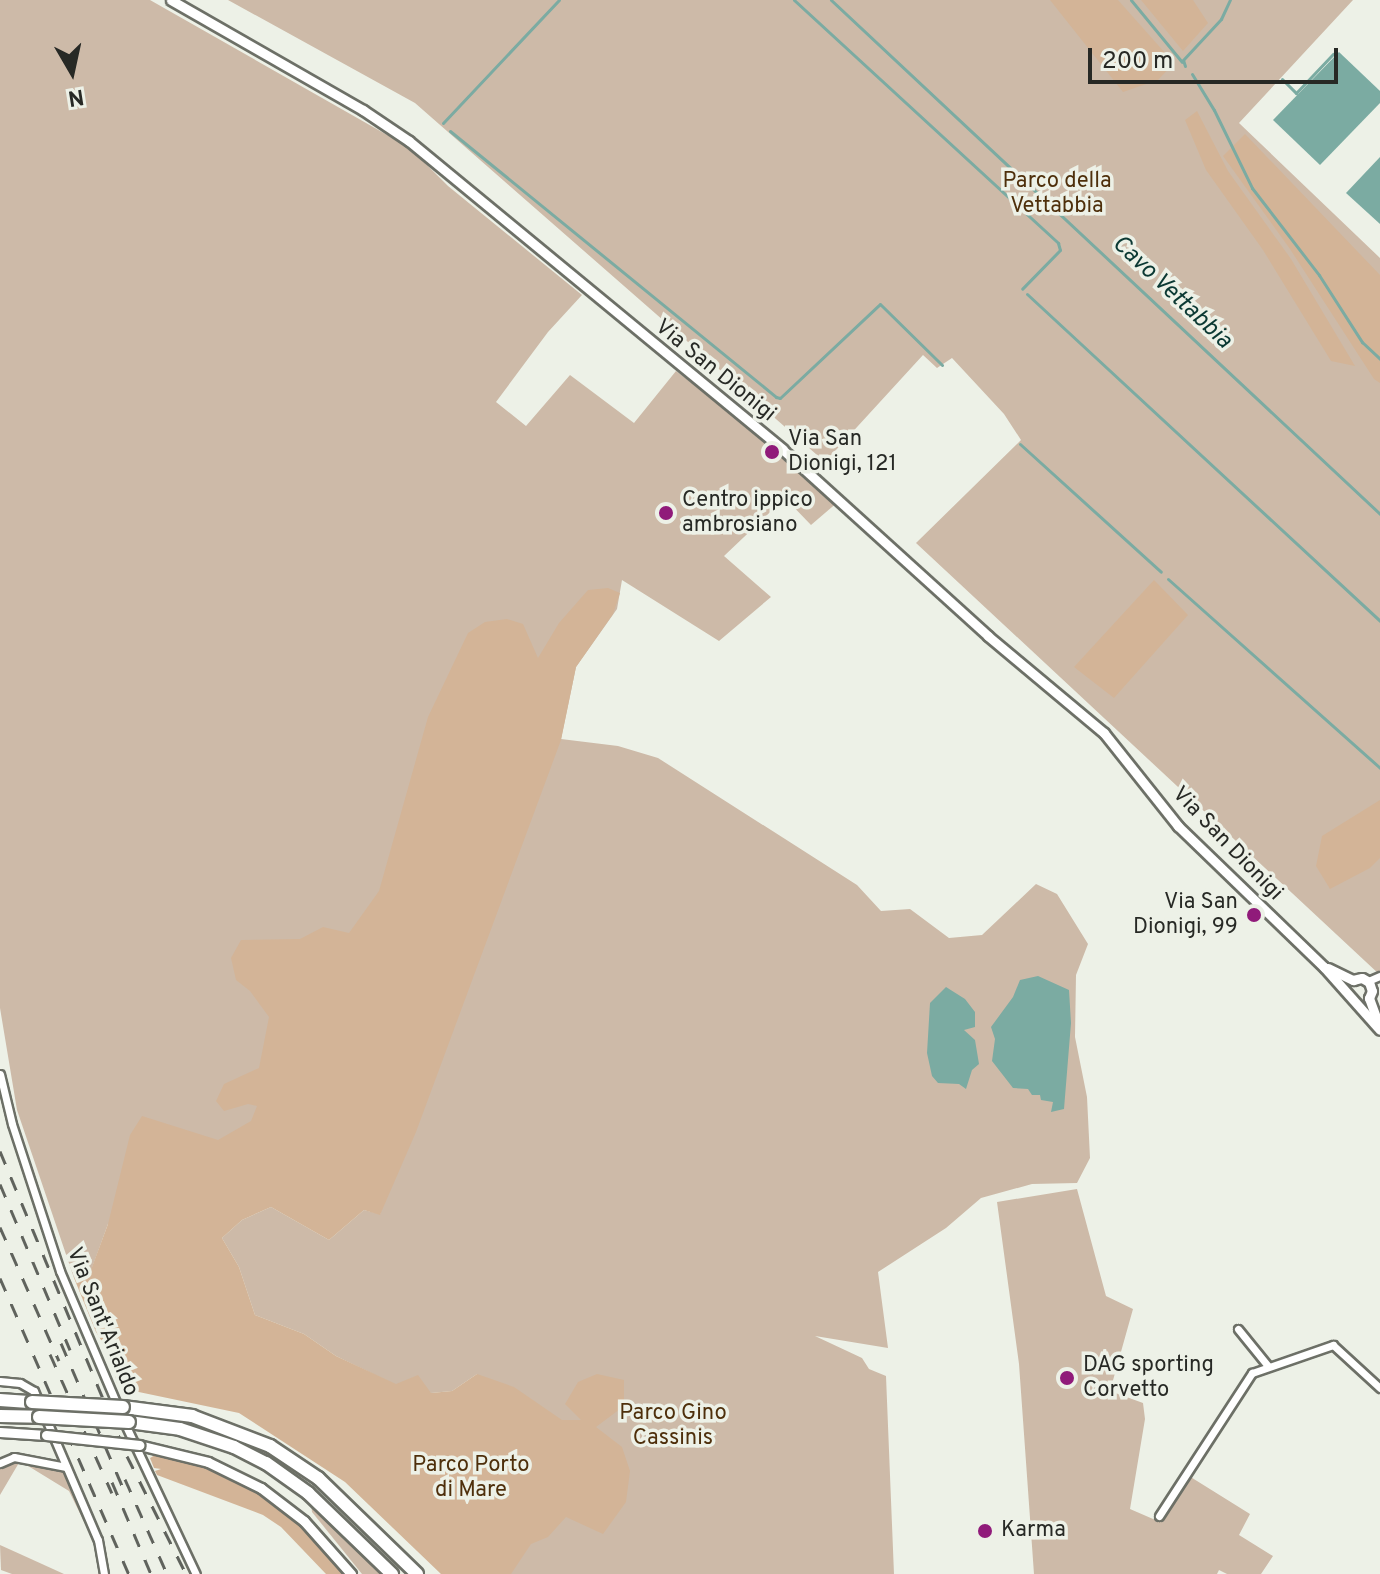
<!DOCTYPE html>
<html>
<head>
<meta charset="utf-8">
<style>
  body { margin:0 }
  #map { position:relative; width:1380px; height:1574px; overflow:hidden; background:#edf1e7; font-family:Overpass,sans-serif }
  div>[style] { position:absolute }
  .green>* { inset:0; background:#cdbaa8 }
  .forest>* { inset:0; background:#d3b497 }
  .water>* { inset:0; background:#7baba2 }
  .stream>* { height:3px; margin:-1.5px; padding:0 1.5px; transform-origin:1.5px; border-radius:1.5px; background:#7baba2 }
  .roads { filter:drop-shadow(2px 0 #6d7067) drop-shadow(-2px 0 #6d7067) drop-shadow(0 2px #6d7067) drop-shadow(0 -2px #6d7067) }
  .minor>* { height:7px; margin:-3.5px; padding:0 3.5px; transform-origin:3.5px; border-radius:3.5px; background:#fff }
  .tertiary>* { height:9px; margin:-4.5px; padding:0 4.5px; transform-origin:4.5px; border-radius:4.5px; background:#fff }
  .trunk>* { height:12px; margin:-6px; padding:0 6px; transform-origin:6px; border-radius:6px; background:#fff }
  .rail>* { height:3px; margin-top:-1.5px; transform-origin:0; background:repeating-linear-gradient(90deg,#60635d 0 14px,transparent 0 28px) }
  .bridges { filter:drop-shadow(2px 0 #6d7067) drop-shadow(-2px 0 #6d7067) drop-shadow(0 2px #6d7067) drop-shadow(0 -2px #6d7067) }
  .tertiary-bridge>* { height:9px; margin:-4.5px; padding:0 4.5px; transform-origin:4.5px; border-radius:4.5px; background:#fff }
  .trunk-bridge>* { height:12px; margin:-6px; padding:0 6px; transform-origin:6px; border-radius:6px; background:#fff }
  .dots>* { width:22px; height:22px; translate:-50% -50%; box-sizing:border-box; border:4px solid #edf1e7; border-radius:50% }
  span { translate:-50% -50%; white-space:nowrap; text-align:center; line-height:1.15; -webkit-text-stroke:7px #edf1e7; paint-order:stroke }
  .park-label { font-size:22px; color:#4e2f0b }
  .street-label { font-size:22px; color:#272925 }
  .poi-label { font-size:22px; color:#272925 }
  .left { translate:0 -50%; text-align:left }
  .right { translate:-100% -50%; text-align:right }
  .water-label { font-size:24px; color:#0b3933; font-style:italic }
  .north { position:absolute; left:32px; top:32px; width:80px; height:80px; -webkit-text-stroke:6px #edf1e7; paint-order:stroke; rotate:171deg; font-size:22px; font-weight:700; line-height:32px; text-align:center; color:#272925 }
  .north::after { content:''; display:block; margin:auto; width:28px; height:36px; background:#272925; clip-path:polygon(50% 0,100% 100%,50% 72%,0 100%) }
  .scale { position:absolute; left:1088px; top:48px; width:250px; height:36px; box-sizing:border-box; border:4px solid #272925; border-top:0; padding-left:10px; font-size:24px; line-height:28px; white-space:nowrap; color:#272925; -webkit-text-stroke:6px #edf1e7; paint-order:stroke }
</style>
</head>
<body>
<div id="map">
  <div class="green">
    <div style="clip-path:polygon(0 0,150px 0,410px 148px,448px 186px,582px 295px,548px 332px,496px 402px,526px 426px,570px 375px,634px 423px,676px 371px,782px 451px,839px 501px,811px 525px,785px 498px,724px 556px,771px 597px,719px 641px,622px 580px,617px 609px,576px 667px,561px 739px,618px 746px,658px 758px,857px 885px,881px 911px,910px 909px,949px 938px,982px 935px,1036px 884px,1057px 894px,1088px 944px,1076px 975px,1075px 1037px,1087px 1097px,1090px 1158px,1077px 1183px,1032px 1184px,981px 1198px,946px 1228px,878px 1272px,888px 1348px,815px 1336px,862px 1358px,869px 1369px,886px 1376px,894px 1574px,452px 1574px,477px 1374px,452px 1391px,431px 1393px,396px 1385px,336px 1356px,304px 1334px,255px 1315px,239px 1267px,222px 1238px,242px 1220px,271px 1207px,329px 1240px,364px 1210px,380px 1214px,388px 1191px,108px 1224px,89px 1276px,74px 1278px,17px 1110px,0 1008px)"></div>
    <div style="clip-path:polygon(228px 0,1353px 0,1239px 123px,1380px 258px,1380px 975px,916px 543px,1021px 440px,1004px 414px,952px 358px,937px 368px,923px 355px,825px 462px,415px 103px)"></div>
    <div style="clip-path:polygon(1077px 1189px,1106px 1296px,1133px 1309px,1110px 1391px,1143px 1403px,1145px 1419px,1130px 1509px,1160px 1522px,1189px 1476px,1250px 1514px,1239px 1535px,1273px 1556px,1261px 1574px,1227px 1574px,1219px 1570px,1217px 1574px,1034px 1574px,1019px 1364px,997px 1202px)"></div>
    <div style="clip-path:polygon(13px 1459px,63px 1469px,95px 1544px,69px 1491px,20px 1461px,0 1495px,0 1466px)"></div>
    <div style="clip-path:polygon(311px 1503px,387px 1574px,362px 1574px,312px 1512px)"></div>
    <div style="clip-path:polygon(0 1545px,20px 1554px,64px 1574px,12px 1574px,1px 1570px)"></div>
  </div>
  <div class="forest">
    <div style="clip-path:polygon(1050px 0,1118px 0,1174px 63px,1158px 80px,1123px 92px)"></div>
    <div style="clip-path:polygon(1141px 0,1193px 0,1208px 23px,1183px 51px)"></div>
    <div style="clip-path:polygon(1197px 111px,1228px 171px,1291px 259px,1355px 366px,1331px 361px,1263px 250px,1206px 170px,1185px 120px)"></div>
    <div style="clip-path:polygon(1245px 134px,1380px 275px,1380px 383px,1374px 379px,1290px 249px,1223px 156px)"></div>
    <div style="clip-path:polygon(1154px 580px,1188px 615px,1114px 698px,1074px 667px)"></div>
    <div style="clip-path:polygon(608px 588px,620px 593px,613px 614px,576px 667px,561px 740px,416px 1132px,380px 1215px,364px 1210px,329px 1240px,271px 1207px,242px 1220px,222px 1238px,239px 1267px,255px 1315px,304px 1334px,336px 1356px,396px 1384px,418px 1375px,431px 1393px,452px 1391px,477px 1374px,514px 1387px,562px 1420px,581px 1420px,565px 1404px,578px 1382px,597px 1374px,624px 1380px,624px 1406px,596px 1427px,622px 1447px,630px 1471px,626px 1502px,603px 1534px,566px 1517px,548px 1537px,531px 1544px,511px 1574px,441px 1574px,345px 1482px,239px 1413px,134px 1391px,117px 1383px,108px 1351px,96px 1332px,74px 1278px,89px 1275px,108px 1224px,130px 1135px,142px 1116px,218px 1140px,251px 1121px,257px 1106px,248px 1104px,224px 1111px,216px 1101px,224px 1084px,259px 1068px,269px 1017px,250px 991px,236px 980px,231px 958px,241px 940px,300px 939px,323px 927px,349px 933px,379px 891px,428px 717px,468px 633px,485px 622px,507px 619px,523px 624px,538px 658px,559px 623px,588px 590px)"></div>
    <div style="clip-path:polygon(1380px 800px,1380px 858px,1370px 868px,1330px 889px,1316px 866px,1322px 836px)"></div>
    <div style="clip-path:polygon(157px 1454px,187px 1459px,225px 1474px,265px 1495px,320px 1544px,345px 1574px,326px 1574px,281px 1527px,263px 1515px,157px 1475px,155px 1471px,161px 1469px,154px 1468px,150px 1458px)"></div>
  </div>
  <div class="water">
    <div style="clip-path:polygon(1339px 52px,1380px 91px,1380px 103px,1320px 165px,1273px 120px)"></div>
    <div style="clip-path:polygon(1380px 157px,1380px 224px,1346px 193px)"></div>
    <div style="clip-path:polygon(1038px 976px,1069px 990px,1071px 1023px,1064px 1109px,1051px 1112px,1053px 1102px,1041px 1100px,1040px 1095px,1032px 1095px,1028px 1089px,1013px 1088px,992px 1061px,995px 1039px,991px 1027px,1013px 997px,1020px 980px)"></div>
    <div style="clip-path:polygon(946px 987px,965px 999px,975px 1012px,975px 1027px,964px 1030px,975px 1040px,979px 1064px,972px 1070px,966px 1089px,959px 1084px,938px 1083px,932px 1076px,927px 1053px,930px 1003px)"></div>
  </div>
  <div class="stream">
    <div style="left:794px;top:0;width:359px;rotate:42.6deg"></div>
    <div style="left:1058px;top:243px;width:7px;rotate:74deg"></div>
    <div style="left:1060px;top:250px;width:54px;rotate:134.3deg"></div>
    <div style="left:831px;top:0;width:752px;rotate:43.11deg"></div>
    <div style="left:1131px;top:0;width:80px;rotate:50.6deg"></div>
    <div style="left:1185px;top:66px;width:6px;rotate:-108deg"></div>
    <div style="left:1183px;top:60px;width:56px;rotate:-47.2deg"></div>
    <div style="left:1221px;top:19px;width:21px;rotate:-65deg"></div>
    <div style="left:1192px;top:74px;width:42px;rotate:58.6deg"></div>
    <div style="left:1214px;top:110px;width:87px;rotate:64deg"></div>
    <div style="left:1252px;top:188px;width:110px;rotate:52.4deg"></div>
    <div style="left:1319px;top:275px;width:80px;rotate:57.3deg"></div>
    <div style="left:1362px;top:342px;width:25px;rotate:43deg"></div>
    <div style="left:1282px;top:79px;width:20px;rotate:45deg"></div>
    <div style="left:1296px;top:93px;width:54px;rotate:-46.5deg"></div>
    <div style="left:443px;top:123px;width:169px;rotate:-46.7deg"></div>
    <div style="left:450px;top:131px;width:421px;rotate:39.2deg"></div>
    <div style="left:776px;top:397px;width:4px;rotate:14deg"></div>
    <div style="left:780px;top:398px;width:137px;rotate:-43.2deg"></div>
    <div style="left:880px;top:304px;width:87px;rotate:44.5deg"></div>
    <div style="left:1027px;top:294px;width:481px;rotate:42.8deg"></div>
    <div style="left:1020px;top:444px;width:190px;rotate:42.2deg"></div>
    <div style="left:1168px;top:579px;width:284px;rotate:41.7deg"></div>
  </div>
  <div class="roads">
    <div class="minor">
      <div style="left:1368px;top:981px;width:13px;rotate:-23deg"></div>
      <div style="left:0;top:1074px;width:51px;rotate:76.5deg"></div>
      <div style="left:12px;top:1124px;width:155px;rotate:71.9deg"></div>
      <div style="left:60px;top:1271px;width:148px;rotate:66.9deg"></div>
      <div style="left:1238px;top:1329px;width:48px;rotate:51deg"></div>
      <div style="left:0;top:1381px;width:20px;rotate:6deg"></div>
      <div style="left:20px;top:1383px;width:16px;rotate:30deg"></div>
      <div style="left:34px;top:1391px;width:162px;rotate:66.8deg"></div>
      <div style="left:98px;top:1540px;width:35px;rotate:80deg"></div>
      <div style="left:124px;top:1422px;width:168px;rotate:64.7deg"></div>
      <div style="left:0;top:1463px;width:15px;rotate:-23deg"></div>
      <div style="left:14px;top:1457px;width:53px;rotate:10.9deg"></div>
      <div style="left:1159px;top:1516px;width:171px;rotate:-57deg"></div>
      <div style="left:1252px;top:1373px;width:86px;rotate:-19.1deg"></div>
      <div style="left:1333px;top:1345px;width:64px;rotate:42.5deg"></div>
    </div>
    <div class="tertiary">
      <div style="left:171px;top:0;width:221px;rotate:29.8deg"></div>
      <div style="left:363px;top:110px;width:55px;rotate:34deg"></div>
      <div style="left:409px;top:141px;width:484px;rotate:39.5deg"></div>
      <div style="left:782px;top:449px;width:278px;rotate:42.2deg"></div>
      <div style="left:988px;top:636px;width:151px;rotate:39.9deg"></div>
      <div style="left:1104px;top:733px;width:119px;rotate:51.5deg"></div>
      <div style="left:1178px;top:826px;width:203px;rotate:44deg"></div>
      <div style="left:1324px;top:967px;width:84px;rotate:48.4deg"></div>
      <div style="left:1328px;top:968px;width:28px;rotate:26deg"></div>
      <div style="left:1353px;top:980px;width:9px;rotate:-13deg"></div>
      <div style="left:1362px;top:978px;width:8px;rotate:30deg"></div>
      <div style="left:1369px;top:982px;width:9px;rotate:72deg"></div>
      <div style="left:1372px;top:991px;width:8px;rotate:113deg"></div>
      <div style="left:1369px;top:998px;width:27px;rotate:70deg"></div>
      <div style="left:0;top:1432px;width:46px;rotate:3.7deg"></div>
      <div style="left:139px;top:1445px;width:71px;rotate:13.8deg"></div>
      <div style="left:208px;top:1462px;width:59px;rotate:26.1deg"></div>
      <div style="left:261px;top:1488px;width:54px;rotate:37.5deg"></div>
      <div style="left:304px;top:1521px;width:71px;rotate:48.4deg"></div>
    </div>
    <div class="trunk">
      <div style="left:0;top:1400px;width:32px;rotate:4deg"></div>
      <div style="left:123px;top:1407px;width:70px;rotate:7.4deg"></div>
      <div style="left:192px;top:1416px;width:84px;rotate:21deg"></div>
      <div style="left:270px;top:1446px;width:58px;rotate:33.7deg"></div>
      <div style="left:318px;top:1478px;width:138px;rotate:44.1deg"></div>
      <div style="left:0;top:1416px;width:39px;rotate:1deg"></div>
      <div style="left:129px;top:1422px;width:51px;rotate:7.8deg"></div>
      <div style="left:180px;top:1429px;width:57px;rotate:18.4deg"></div>
      <div style="left:234px;top:1447px;width:36px;rotate:27deg"></div>
      <div style="left:266px;top:1463px;width:52px;rotate:35.5deg"></div>
      <div style="left:308px;top:1493px;width:117px;rotate:44deg"></div>
    </div>
  </div>
  <div class="rail">
    <div style="left:0;top:1151px;width:330px;rotate:67.4deg"></div>
    <div style="left:127px;top:1456px;width:132px;rotate:63.4deg"></div>
    <div style="left:0;top:1184px;width:180px;rotate:67.1deg"></div>
    <div style="left:0;top:1227px;width:146px;rotate:66.2deg"></div>
    <div style="left:0;top:1278px;width:323px;rotate:66.5deg"></div>
    <div style="left:61px;top:1343px;width:160px;rotate:66.8deg"></div>
    <div style="left:50px;top:1354px;width:152px;rotate:66deg"></div>
    <div style="left:125px;top:1479px;width:104px;rotate:66.1deg"></div>
    <div style="left:112px;top:1482px;width:100px;rotate:67deg"></div>
  </div>
  <div class="bridges">
    <div class="tertiary-bridge">
      <div style="left:46px;top:1435px;width:94px;rotate:6.1deg"></div>
    </div>
    <div class="trunk-bridge">
      <div style="left:32px;top:1402px;width:91px;rotate:3.1deg"></div>
      <div style="left:39px;top:1417px;width:90px;rotate:3.2deg"></div>
    </div>
  </div>
  <div class="dots">
    <div style="left:772px;top:452px;background:#901b7a"></div>
    <div style="left:666px;top:513px;background:#901b7a"></div>
    <div style="left:1254px;top:915px;background:#901b7a"></div>
    <div style="left:1067px;top:1378px;background:#901b7a"></div>
    <div style="left:985px;top:1531px;background:#901b7a"></div>
  </div>
  <div class="park-label">
    <span style="left:1057px;top:194px">Parco della<br>Vettabbia</span>
    <span style="left:673px;top:1426px">Parco Gino<br>Cassinis</span>
    <span style="left:471px;top:1478px">Parco Porto<br>di Mare</span>
  </div>
  <div class="street-label">
    <span style="left:715px;top:371px;rotate:39deg">Via San Dionigi</span>
    <span style="left:1227px;top:844px;rotate:46deg">Via San Dionigi</span>
    <span style="left:102px;top:1322px;rotate:68deg">Via Sant'Arialdo</span>
  </div>
  <div class="poi-label">
    <span class="left" style="left:788px;top:452px">Via San<br>Dionigi, 121</span>
    <span class="left" style="left:682px;top:513px">Centro ippico<br>ambrosiano</span>
    <span class="right" style="left:1238px;top:915px">Via San<br>Dionigi, 99</span>
    <span class="left" style="left:1083px;top:1378px">DAG sporting<br>Corvetto</span>
    <span class="left" style="left:1001px;top:1531px">Karma</span>
  </div>
  <div class="water-label">
    <span style="left:1171px;top:293px;rotate:43deg">Cavo Vettabbia</span>
  </div>
  <div class="north">N</div>
  <div class="scale">200 m</div>
</div>
</body>
</html>
